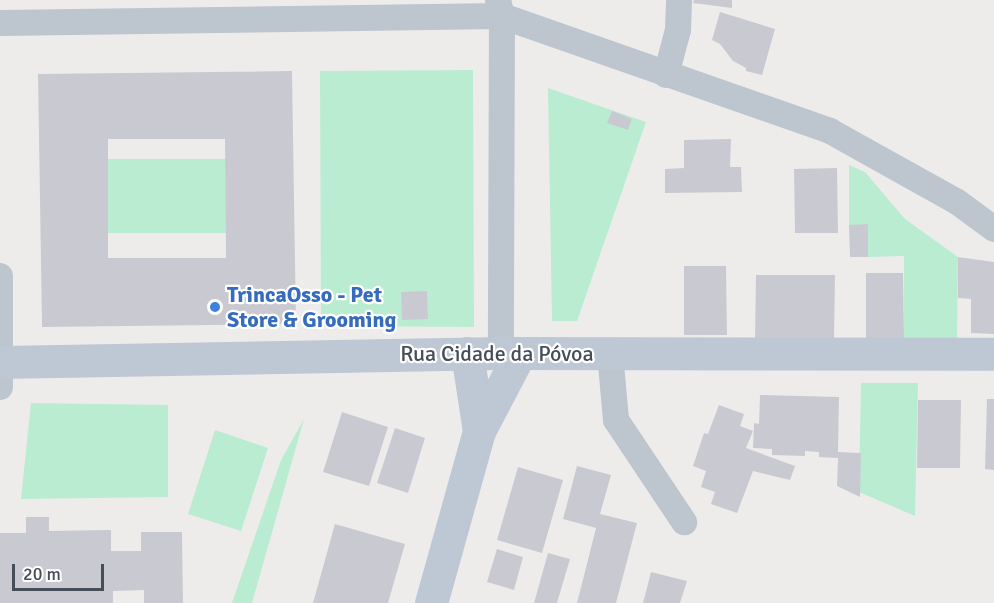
<!DOCTYPE html>
<html>
<head>
<meta charset="utf-8">
<style>
  body { margin:0 }
  #map { position:relative; width:994px; height:603px; overflow:hidden; background:#eeeceb; font-family:Signika,sans-serif }
  div>[style] { position:absolute }
  .green>* { inset:0; background:#baecd1 }
  .building>* { inset:0; background:#c9cad1 }
  .street>* { height:26px; margin:-13px; padding:0 13px; transform-origin:13px; border-radius:13px; background:#bdc5ce }
  .secondary>* { height:33px; margin:-16.5px; padding:0 16.5px; transform-origin:16.5px; border-radius:16.5px; background:#bec7d4 }
  .dots>* { width:16px; height:16px; translate:-50% -50%; box-sizing:border-box; border:3px solid #fff; border-radius:50% }
  span { translate:-50% -50%; white-space:nowrap; text-align:center; line-height:1.15; -webkit-text-stroke:4.5px #fff; paint-order:stroke }
  .shop-label { font-size:22px; color:#366cbe; font-weight:700 }
  .left { translate:0 -50%; text-align:left }
  .street-label { font-size:22px; color:#454d58 }
  .scale { position:absolute; left:12px; top:564px; width:92px; height:27px; box-sizing:border-box; border:3px solid #454d58; border-top:0; padding-left:8px; font-size:18px; line-height:21px; white-space:nowrap; color:#454d58; -webkit-text-stroke:4px #fff; paint-order:stroke }
</style>
</head>
<body>
<div id="map">
  <div class="green">
    <div style="clip-path:polygon(473px 70px,474px 327px,321px 326px,320px 71px)"></div>
    <div style="clip-path:polygon(548px 88px,646px 122px,577px 321px,552px 321px)"></div>
    <div style="clip-path:polygon(107px 159px,226px 159px,226px 233px,108px 233px)"></div>
    <div style="clip-path:polygon(849px 165px,865px 172px,905px 219px,958px 257px,957px 339px,904px 339px,904px 256px,868px 257px,868px 225px,849px 225px)"></div>
    <div style="clip-path:polygon(861px 383px,918px 383px,915px 516px,859px 492px)"></div>
    <div style="clip-path:polygon(31px 403px,168px 405px,168px 497px,21px 499px)"></div>
    <div style="clip-path:polygon(304px 419px,252px 603px,232px 603px,281px 460px)"></div>
    <div style="clip-path:polygon(215px 430px,268px 448px,241px 531px,188px 514px)"></div>
  </div>
  <div class="building">
    <div style="clip-path:polygon(694px 0,732px 0,732px 8px,693px 3px)"></div>
    <div style="clip-path:polygon(720px 12px,775px 29px,762px 75px,746px 71px,746px 68px,733px 61px,720px 44px,712px 40px)"></div>
    <div style="clip-path:polygon(evenodd,292px 71px,296px 324px,42px 327px,38px 74px,292px 71px,108px 139px,225px 139px,226px 258px,108px 258px,108px 139px)"></div>
    <div style="clip-path:polygon(612px 111px,632px 119px,628px 130px,607px 123px)"></div>
    <div style="clip-path:polygon(731px 139px,730px 167px,741px 167px,742px 192px,665px 193px,665px 169px,684px 168px,684px 140px)"></div>
    <div style="clip-path:polygon(837px 168px,838px 233px,795px 233px,794px 169px)"></div>
    <div style="clip-path:polygon(868px 224px,868px 257px,850px 257px,849px 225px)"></div>
    <div style="clip-path:polygon(958px 257px,994px 262px,994px 334px,971px 333px,971px 299px,958px 298px)"></div>
    <div style="clip-path:polygon(684px 266px,726px 266px,727px 335px,684px 335px)"></div>
    <div style="clip-path:polygon(866px 273px,903px 273px,904px 339px,866px 339px)"></div>
    <div style="clip-path:polygon(756px 275px,835px 275px,834px 339px,755px 338px)"></div>
    <div style="clip-path:polygon(427px 291px,428px 319px,402px 320px,401px 292px)"></div>
    <div style="clip-path:polygon(760px 395px,839px 397px,838px 452px,861px 453px,860px 497px,837px 486px,838px 458px,819px 457px,819px 452px,805px 451px,805px 456px,772px 455px,772px 449px,753px 448px,754px 423px,759px 424px)"></div>
    <div style="clip-path:polygon(987px 399px,994px 399px,994px 470px,985px 469px)"></div>
    <div style="clip-path:polygon(918px 400px,961px 400px,960px 468px,917px 468px)"></div>
    <div style="clip-path:polygon(719px 405px,744px 414px,740px 426px,753px 431px,746px 448px,795px 466px,790px 480px,753px 471px,737px 513px,711px 504px,715px 492px,701px 487px,706px 471px,693px 466px,704px 433px,708px 434px)"></div>
    <div style="clip-path:polygon(342px 412px,388px 427px,369px 486px,323px 472px)"></div>
    <div style="clip-path:polygon(395px 428px,425px 438px,408px 493px,377px 483px)"></div>
    <div style="clip-path:polygon(577px 466px,611px 475px,600px 514px,637px 523px,616px 603px,577px 603px,596px 528px,563px 519px)"></div>
    <div style="clip-path:polygon(518px 467px,563px 480px,542px 553px,497px 540px)"></div>
    <div style="clip-path:polygon(26px 517px,49px 517px,49px 531px,111px 530px,111px 551px,141px 551px,141px 532px,182px 532px,183px 603px,144px 603px,144px 590px,113px 591px,113px 603px,0 603px,0 533px,26px 533px)"></div>
    <div style="clip-path:polygon(335px 524px,405px 544px,388px 603px,313px 603px)"></div>
    <div style="clip-path:polygon(497px 549px,523px 557px,514px 590px,487px 582px)"></div>
    <div style="clip-path:polygon(548px 553px,570px 559px,557px 603px,534px 603px)"></div>
    <div style="clip-path:polygon(651px 572px,687px 581px,680px 603px,643px 603px)"></div>
  </div>
  <div class="street">
    <div style="left:498px;top:0;width:16px;rotate:76deg"></div>
    <div style="left:502px;top:16px;width:337px;rotate:90.2deg"></div>
    <div style="left:0;top:23px;width:502px;rotate:-0.8deg"></div>
    <div style="left:502px;top:16px;width:348px;rotate:19.3deg"></div>
    <div style="left:830px;top:131px;width:144px;rotate:29.1deg"></div>
    <div style="left:956px;top:201px;width:47px;rotate:36.4deg"></div>
    <div style="left:666px;top:75px;width:47px;rotate:-75.1deg"></div>
    <div style="left:678px;top:30px;width:30px;rotate:-88deg"></div>
    <div style="left:0;top:276px;width:111px;rotate:90deg"></div>
    <div style="left:610px;top:353px;width:67px;rotate:84.9deg"></div>
    <div style="left:616px;top:420px;width:123px;rotate:56.3deg"></div>
  </div>
  <div class="secondary">
    <div style="left:467px;top:353px;width:79px;rotate:81.3deg"></div>
    <div style="left:0;top:362px;width:501px;rotate:-1.03deg"></div>
    <div style="left:501px;top:353px;width:493px;rotate:0.1deg"></div>
    <div style="left:431px;top:603px;width:179px;rotate:-74.4deg"></div>
    <div style="left:479px;top:431px;width:88px;rotate:-62.3deg"></div>
  </div>
  <div class="dots">
    <div style="left:215px;top:307px;background:#3f7fe0"></div>
  </div>
  <div class="shop-label">
    <span class="left" style="left:227px;top:307px">TrincaOsso - Pet<br>Store &amp; Grooming</span>
  </div>
  <div class="street-label">
    <span style="left:497px;top:354px">Rua Cidade da Póvoa</span>
  </div>
  <div class="scale">20 m</div>
</div>
</body>
</html>
